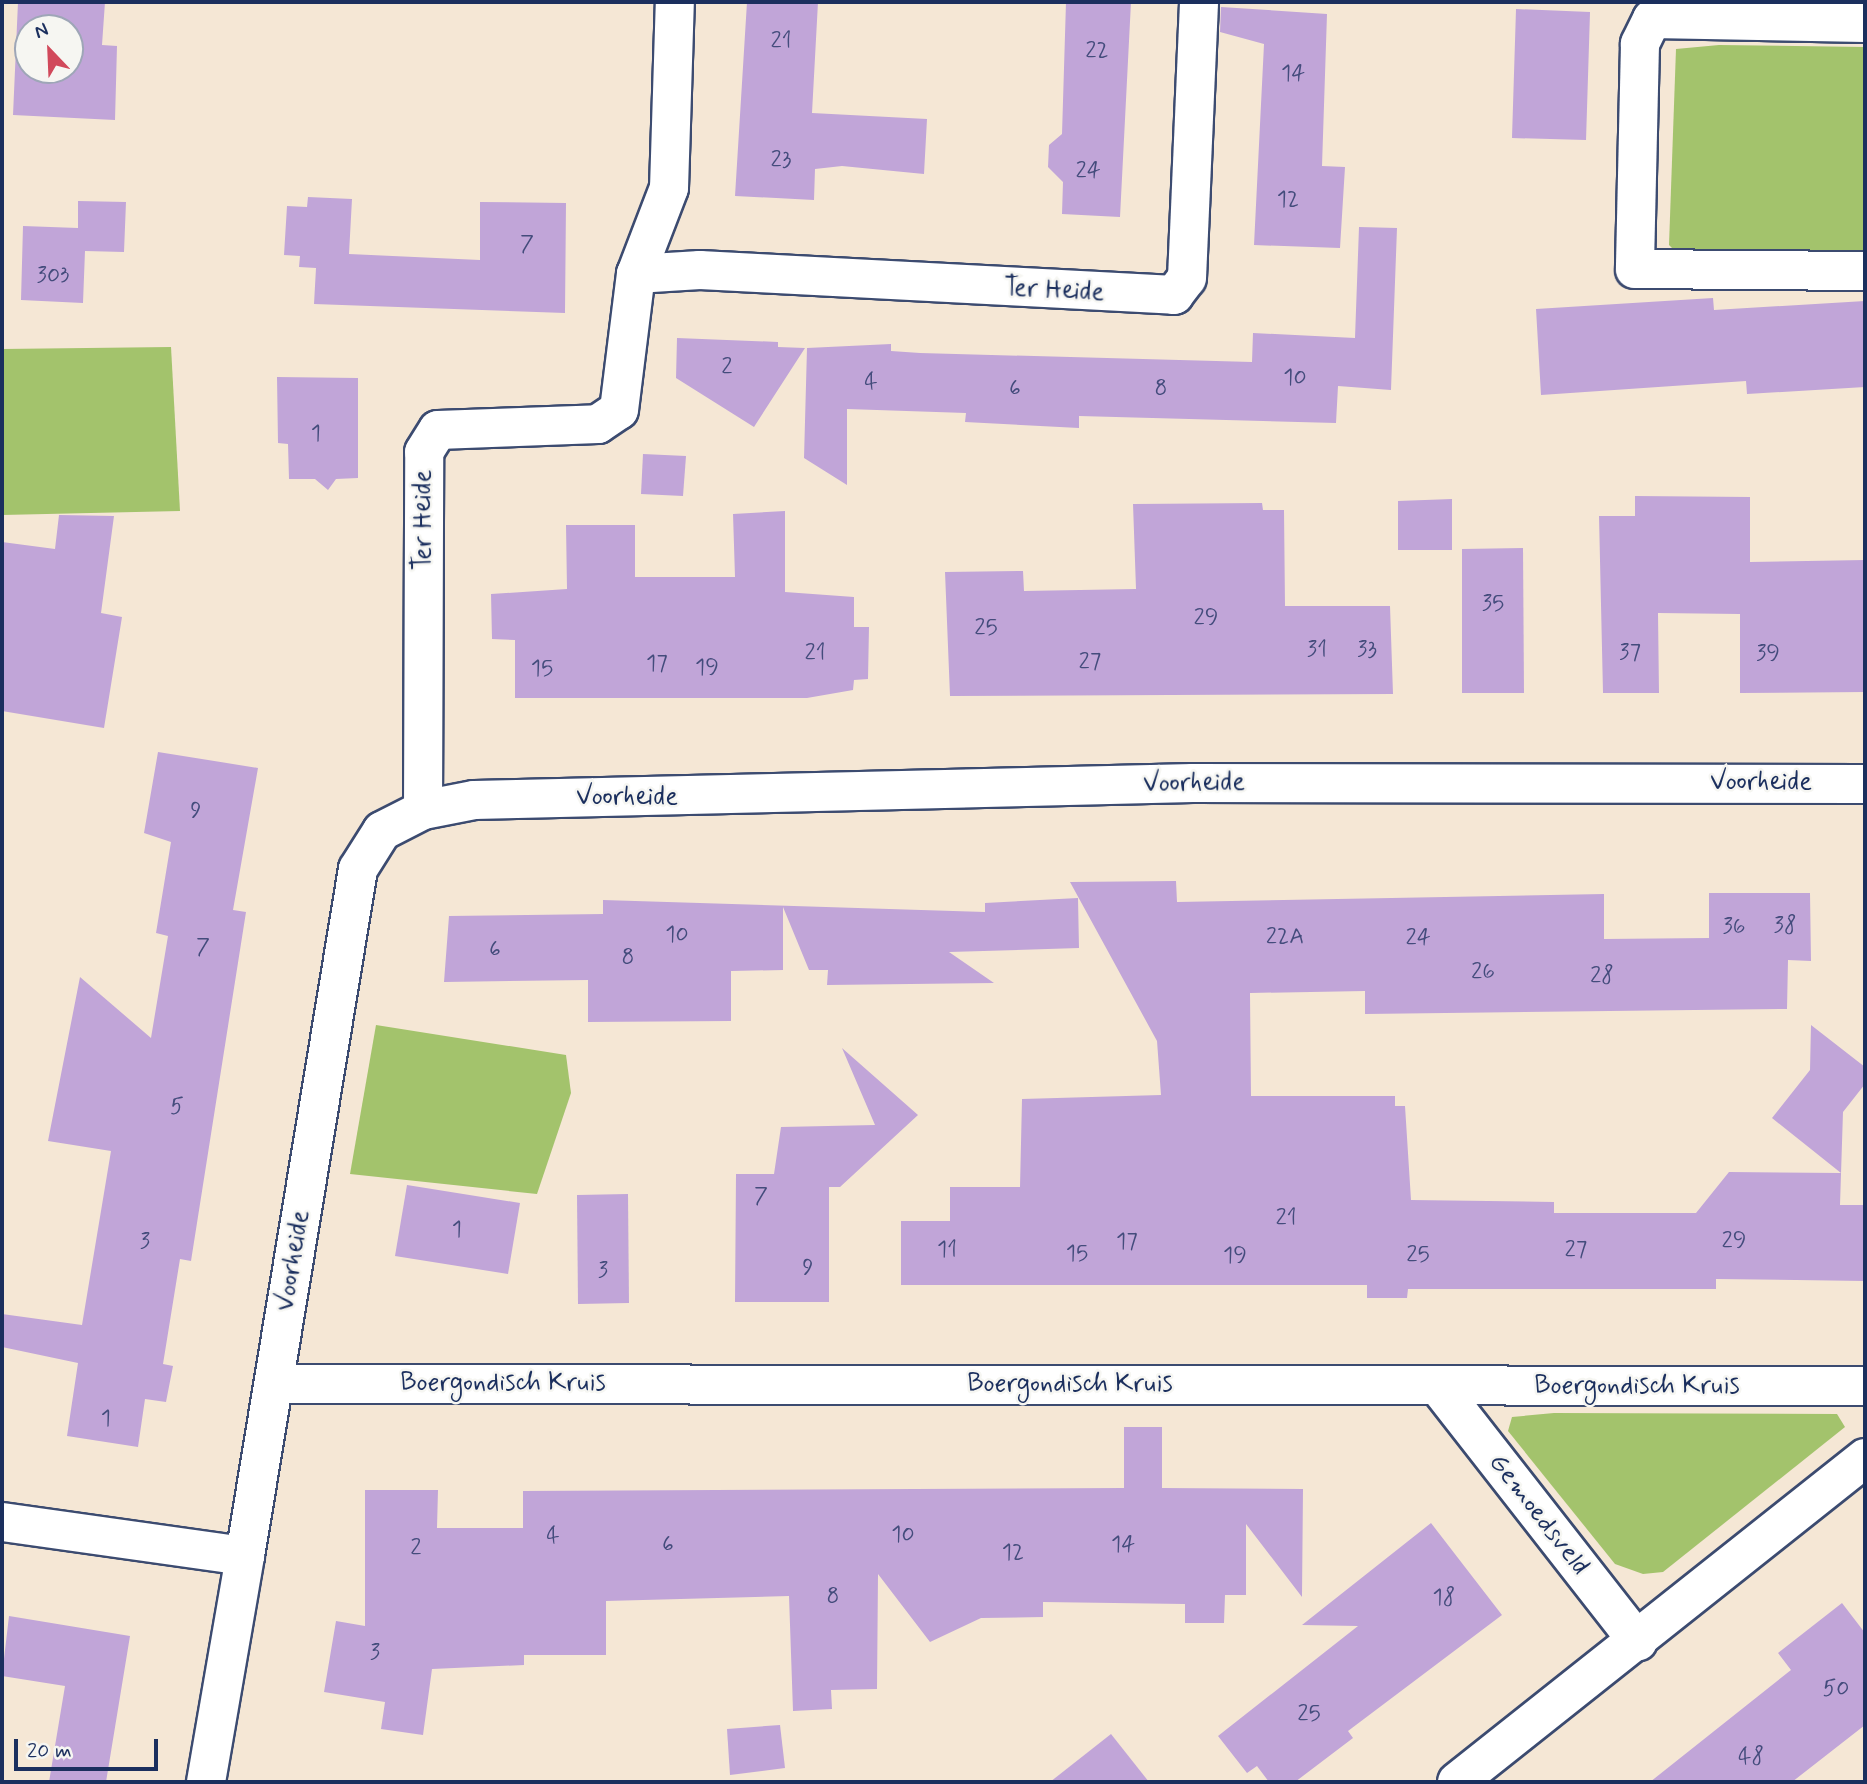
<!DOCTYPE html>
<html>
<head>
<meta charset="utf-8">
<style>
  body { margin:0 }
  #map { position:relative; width:1867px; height:1784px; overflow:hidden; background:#f5e7d5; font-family:Mynerve,sans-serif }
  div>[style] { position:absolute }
  .green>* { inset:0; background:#a3c36c }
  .building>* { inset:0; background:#c1a5d8 }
  .roads { filter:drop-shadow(2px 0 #3c4b70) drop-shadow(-2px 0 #3c4b70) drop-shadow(0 2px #3c4b70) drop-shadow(0 -2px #3c4b70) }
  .street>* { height:38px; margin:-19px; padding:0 19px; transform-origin:19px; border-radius:19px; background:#fff }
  span { translate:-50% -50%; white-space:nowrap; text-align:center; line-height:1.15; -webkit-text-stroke:5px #f6f6f2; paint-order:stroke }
  .number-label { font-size:23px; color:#444c7c }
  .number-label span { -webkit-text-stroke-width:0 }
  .street-label { font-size:26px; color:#1b2f5e }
  .frame { position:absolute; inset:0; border:4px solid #1b2f5e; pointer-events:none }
  .north { position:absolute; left:14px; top:14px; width:70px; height:70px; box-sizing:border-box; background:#f6f6f2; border:2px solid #9ea6b7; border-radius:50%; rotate:337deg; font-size:19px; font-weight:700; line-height:28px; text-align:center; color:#1b2f5e }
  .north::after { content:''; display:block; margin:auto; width:24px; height:32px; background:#d1495b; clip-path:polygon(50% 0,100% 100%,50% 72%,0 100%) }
  .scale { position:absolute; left:14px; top:1739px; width:144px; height:32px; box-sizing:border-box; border:4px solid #1b2f5e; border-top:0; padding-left:9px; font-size:21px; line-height:24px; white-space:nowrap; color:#1b2f5e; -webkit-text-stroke:5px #f6f6f2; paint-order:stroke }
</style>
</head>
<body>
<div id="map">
  <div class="green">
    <div style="clip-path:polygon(1719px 45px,1865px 47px,1865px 258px,1683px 259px,1669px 245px,1676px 49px)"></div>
    <div style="clip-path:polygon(171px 347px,180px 511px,2px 515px,2px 349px)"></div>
    <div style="clip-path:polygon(376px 1025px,566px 1055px,571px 1093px,537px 1194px,350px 1174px)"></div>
    <div style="clip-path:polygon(1554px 1413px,1837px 1414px,1845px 1427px,1663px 1572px,1643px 1574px,1615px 1564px,1508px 1431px,1512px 1417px)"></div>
  </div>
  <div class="building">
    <div style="clip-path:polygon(evenodd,18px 2px,105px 2px,102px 45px,117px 46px,115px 120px,13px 115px,18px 2px,28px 28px,70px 28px,70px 70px,28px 70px,28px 28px)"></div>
    <div style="clip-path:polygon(747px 2px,818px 2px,812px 113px,927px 119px,924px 174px,842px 166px,815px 169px,814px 200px,735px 196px)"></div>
    <div style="clip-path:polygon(1066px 2px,1131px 2px,1120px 217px,1062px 214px,1063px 182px,1048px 167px,1049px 145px,1062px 134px)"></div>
    <div style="clip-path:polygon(1221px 7px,1327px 14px,1322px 166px,1345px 167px,1340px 248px,1254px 245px,1264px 44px,1220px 32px)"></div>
    <div style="clip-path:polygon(1516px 9px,1590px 12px,1586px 140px,1512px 138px)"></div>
    <div style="clip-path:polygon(308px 197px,352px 199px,349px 254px,480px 260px,480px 202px,566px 203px,565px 313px,314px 304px,316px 268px,299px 267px,300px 256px,284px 255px,287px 206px,307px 207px)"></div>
    <div style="clip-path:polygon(78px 201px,126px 202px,124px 252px,85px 251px,83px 303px,21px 300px,23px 226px,78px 228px)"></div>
    <div style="clip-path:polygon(1359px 227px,1397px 228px,1391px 390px,1338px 386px,1336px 423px,1079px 416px,1079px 428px,965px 422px,966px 413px,847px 409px,847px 485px,804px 458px,807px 348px,891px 344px,891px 351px,920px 353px,1252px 362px,1253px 333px,1355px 338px)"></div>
    <div style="clip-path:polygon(1713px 298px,1714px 310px,1865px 301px,1865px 387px,1747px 394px,1746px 381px,1541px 395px,1536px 309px)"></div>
    <div style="clip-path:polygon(677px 338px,778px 342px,778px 347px,805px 348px,754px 427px,676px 378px)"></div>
    <div style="clip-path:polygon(277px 377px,358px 378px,358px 478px,336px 479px,328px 490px,315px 479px,289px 479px,288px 444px,278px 443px)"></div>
    <div style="clip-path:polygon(643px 454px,686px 456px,683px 496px,641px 494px)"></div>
    <div style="clip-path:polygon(1635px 496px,1750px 497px,1750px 562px,1865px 560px,1865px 692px,1740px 693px,1740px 614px,1658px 613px,1659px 693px,1603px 693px,1599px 516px,1635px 516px)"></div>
    <div style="clip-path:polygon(1452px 499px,1452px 550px,1398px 550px,1398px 501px)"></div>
    <div style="clip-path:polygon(1262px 503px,1263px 510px,1284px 510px,1285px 606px,1390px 606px,1393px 694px,950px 696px,945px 572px,1023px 571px,1024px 591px,1136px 589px,1133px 504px)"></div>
    <div style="clip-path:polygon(785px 511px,785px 592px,854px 597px,854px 627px,869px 627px,868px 679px,854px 680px,853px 690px,807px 698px,515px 698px,515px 640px,492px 639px,491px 594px,567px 589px,566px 525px,635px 525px,635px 577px,735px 577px,733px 514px)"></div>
    <div style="clip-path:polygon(59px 515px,114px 516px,101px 613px,122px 617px,104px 728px,2px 711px,2px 542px,55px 549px)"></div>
    <div style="clip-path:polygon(1523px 548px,1524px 693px,1462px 693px,1462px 549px)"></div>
    <div style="clip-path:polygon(158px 752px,258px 768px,233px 910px,246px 912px,191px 1261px,180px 1259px,163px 1364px,173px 1366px,166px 1402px,145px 1399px,138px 1447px,67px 1436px,78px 1363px,2px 1347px,2px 1314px,82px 1325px,111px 1151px,48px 1141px,80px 977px,151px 1038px,168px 936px,156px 933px,171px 842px,144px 833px)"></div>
    <div style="clip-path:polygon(1176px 881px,1177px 902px,1604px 894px,1604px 939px,1709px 938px,1709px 893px,1810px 893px,1811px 961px,1788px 960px,1787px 1009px,1365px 1014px,1365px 991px,1250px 993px,1251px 1096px,1395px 1096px,1395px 1106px,1405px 1106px,1411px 1200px,1554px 1202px,1554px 1213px,1696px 1213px,1729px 1172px,1841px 1173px,1772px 1118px,1810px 1070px,1811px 1025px,1865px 1067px,1865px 1084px,1843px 1112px,1840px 1205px,1865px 1205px,1865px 1281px,1716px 1279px,1716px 1289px,1408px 1289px,1407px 1298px,1367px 1298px,1367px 1285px,901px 1285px,901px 1221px,950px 1221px,950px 1187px,1020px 1187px,1022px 1099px,1161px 1095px,1157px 1041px,1070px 882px)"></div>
    <div style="clip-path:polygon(1078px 898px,1079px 948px,949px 952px,994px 983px,827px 985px,828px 970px,809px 970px,783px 907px,783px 970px,731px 971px,731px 1021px,588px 1022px,588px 980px,444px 982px,449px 916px,603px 914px,603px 900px,985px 912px,985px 903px)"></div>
    <div style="clip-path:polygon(842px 1048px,918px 1115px,840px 1187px,829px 1187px,829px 1302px,735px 1302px,736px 1174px,774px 1174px,781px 1127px,875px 1125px)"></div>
    <div style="clip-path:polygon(407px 1185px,520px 1203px,508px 1274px,395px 1256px)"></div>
    <div style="clip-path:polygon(628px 1194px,629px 1303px,578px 1304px,577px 1195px)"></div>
    <div style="clip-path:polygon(1124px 1427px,1162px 1427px,1162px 1488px,1303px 1489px,1302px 1597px,1246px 1524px,1246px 1595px,1225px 1595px,1224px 1623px,1185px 1623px,1185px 1604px,1043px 1602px,1043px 1617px,981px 1618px,930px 1642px,878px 1574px,877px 1689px,831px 1690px,832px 1709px,793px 1711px,789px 1596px,606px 1601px,606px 1655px,524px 1655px,524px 1665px,432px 1669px,423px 1735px,381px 1729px,385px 1702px,324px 1692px,336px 1621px,365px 1626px,365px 1490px,438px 1490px,437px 1528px,523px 1528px,523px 1491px,1124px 1488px)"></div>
    <div style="clip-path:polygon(1431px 1523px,1502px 1615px,1348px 1731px,1353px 1738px,1295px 1782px,1269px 1782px,1257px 1766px,1247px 1773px,1218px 1736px,1358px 1626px,1302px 1625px)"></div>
    <div style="clip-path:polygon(1842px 1603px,1865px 1633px,1865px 1725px,1792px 1782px,1650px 1782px,1791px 1670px,1778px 1653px)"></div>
    <div style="clip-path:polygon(9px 1616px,130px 1636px,106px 1782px,49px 1782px,65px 1686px,2px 1676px)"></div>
    <div style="clip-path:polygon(780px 1725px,785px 1768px,730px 1775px,727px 1729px)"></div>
    <div style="clip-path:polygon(1111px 1734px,1149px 1782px,1050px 1782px)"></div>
  </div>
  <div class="roads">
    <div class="street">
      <div style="left:1865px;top:23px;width:213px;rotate:-178.9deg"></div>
      <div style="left:1652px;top:19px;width:28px;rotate:116deg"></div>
      <div style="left:1640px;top:44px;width:225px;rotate:91.3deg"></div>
      <div style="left:1635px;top:269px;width:230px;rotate:0.5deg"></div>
      <div style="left:636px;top:274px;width:92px;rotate:-69deg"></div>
      <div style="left:669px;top:188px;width:186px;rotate:-88.2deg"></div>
      <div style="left:423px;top:810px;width:358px;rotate:-89.8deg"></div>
      <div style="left:424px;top:452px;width:26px;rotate:-58deg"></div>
      <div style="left:438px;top:430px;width:160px;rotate:-2.1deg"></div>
      <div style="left:598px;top:424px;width:25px;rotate:-34deg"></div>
      <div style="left:619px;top:410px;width:137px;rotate:-82.9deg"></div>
      <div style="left:636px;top:274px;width:64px;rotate:-3.6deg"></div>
      <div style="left:700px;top:270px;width:475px;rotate:3deg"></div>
      <div style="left:1174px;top:295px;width:21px;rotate:-53deg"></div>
      <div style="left:1187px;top:278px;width:276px;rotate:-87.5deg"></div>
      <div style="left:275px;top:1384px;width:1590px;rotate:0.07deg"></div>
      <div style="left:1439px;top:1387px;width:323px;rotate:52deg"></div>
      <div style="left:2px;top:1522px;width:245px;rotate:8deg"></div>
      <div style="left:245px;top:1556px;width:696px;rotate:-80.66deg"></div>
      <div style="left:358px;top:869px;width:45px;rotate:-57.7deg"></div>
      <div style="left:382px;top:831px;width:46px;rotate:-27.1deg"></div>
      <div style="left:423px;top:810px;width:52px;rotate:-11.1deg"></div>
      <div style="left:474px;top:800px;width:719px;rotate:-1.35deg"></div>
      <div style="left:1193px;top:783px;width:672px;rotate:0.09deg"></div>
      <div style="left:206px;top:1782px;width:229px;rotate:-80.2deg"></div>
      <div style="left:1457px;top:1782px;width:521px;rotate:-38.45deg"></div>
    </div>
  </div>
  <div class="number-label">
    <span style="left:781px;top:41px">21</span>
    <span style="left:1097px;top:51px">22</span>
    <span style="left:1293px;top:74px">14</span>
    <span style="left:781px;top:160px">23</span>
    <span style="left:1088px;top:171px">24</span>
    <span style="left:1288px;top:200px">12</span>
    <span style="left:527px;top:245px">7</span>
    <span style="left:53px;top:276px">303</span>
    <span style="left:727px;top:367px">2</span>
    <span style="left:1295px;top:378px">10</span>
    <span style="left:871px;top:382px">4</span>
    <span style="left:1015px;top:389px">6</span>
    <span style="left:1161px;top:389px">8</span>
    <span style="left:316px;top:434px">1</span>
    <span style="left:1493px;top:604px">35</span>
    <span style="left:1206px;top:618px">29</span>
    <span style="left:986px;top:628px">25</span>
    <span style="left:1317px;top:650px">31</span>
    <span style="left:1367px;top:650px">33</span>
    <span style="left:815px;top:653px">21</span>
    <span style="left:1630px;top:653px">37</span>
    <span style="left:1768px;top:654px">39</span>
    <span style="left:1090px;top:662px">27</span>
    <span style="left:657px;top:664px">17</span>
    <span style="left:707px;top:668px">19</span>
    <span style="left:542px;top:669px">15</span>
    <span style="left:196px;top:811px">9</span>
    <span style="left:1785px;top:926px">38</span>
    <span style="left:1734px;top:927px">36</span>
    <span style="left:677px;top:935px">10</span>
    <span style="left:1285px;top:937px">22A</span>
    <span style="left:1418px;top:938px">24</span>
    <span style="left:203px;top:948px">7</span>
    <span style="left:495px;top:950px">6</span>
    <span style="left:628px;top:958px">8</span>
    <span style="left:1483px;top:972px">26</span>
    <span style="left:1602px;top:976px">28</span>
    <span style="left:177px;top:1107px">5</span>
    <span style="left:761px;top:1197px">7</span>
    <span style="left:1286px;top:1218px">21</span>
    <span style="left:457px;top:1230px">1</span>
    <span style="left:1734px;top:1241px">29</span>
    <span style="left:145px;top:1242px">3</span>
    <span style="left:1127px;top:1242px">17</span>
    <span style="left:947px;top:1250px">11</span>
    <span style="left:1576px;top:1250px">27</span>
    <span style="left:1077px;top:1254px">15</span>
    <span style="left:1418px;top:1255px">25</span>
    <span style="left:1235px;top:1256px">19</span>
    <span style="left:808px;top:1268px">9</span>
    <span style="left:603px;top:1271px">3</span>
    <span style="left:106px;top:1419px">1</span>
    <span style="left:903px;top:1535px">10</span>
    <span style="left:553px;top:1536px">4</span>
    <span style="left:668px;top:1545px">6</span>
    <span style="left:1123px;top:1545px">14</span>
    <span style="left:416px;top:1548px">2</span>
    <span style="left:1013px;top:1553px">12</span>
    <span style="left:833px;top:1597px">8</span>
    <span style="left:1444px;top:1598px">18</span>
    <span style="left:375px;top:1653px">3</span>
    <span style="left:1836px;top:1689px">50</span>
    <span style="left:1309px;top:1714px">25</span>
    <span style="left:1751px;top:1757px">48</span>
  </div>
  <div class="street-label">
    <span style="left:1054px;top:291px;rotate:3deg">Ter Heide</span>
    <span style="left:424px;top:520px;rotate:-90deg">Ter Heide</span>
    <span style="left:1761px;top:783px">Voorheide</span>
    <span style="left:1194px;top:784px;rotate:-1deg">Voorheide</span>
    <span style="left:627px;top:798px">Voorheide</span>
    <span style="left:294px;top:1261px;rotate:-81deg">Voorheide</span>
    <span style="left:503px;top:1384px">Boergondisch Kruis</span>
    <span style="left:1070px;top:1385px">Boergondisch Kruis</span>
    <span style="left:1637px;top:1387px">Boergondisch Kruis</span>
    <span style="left:1538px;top:1515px;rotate:52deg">Gemoedsveld</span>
  </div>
  <div class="frame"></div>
  <div class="north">N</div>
  <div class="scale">20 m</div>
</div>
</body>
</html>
